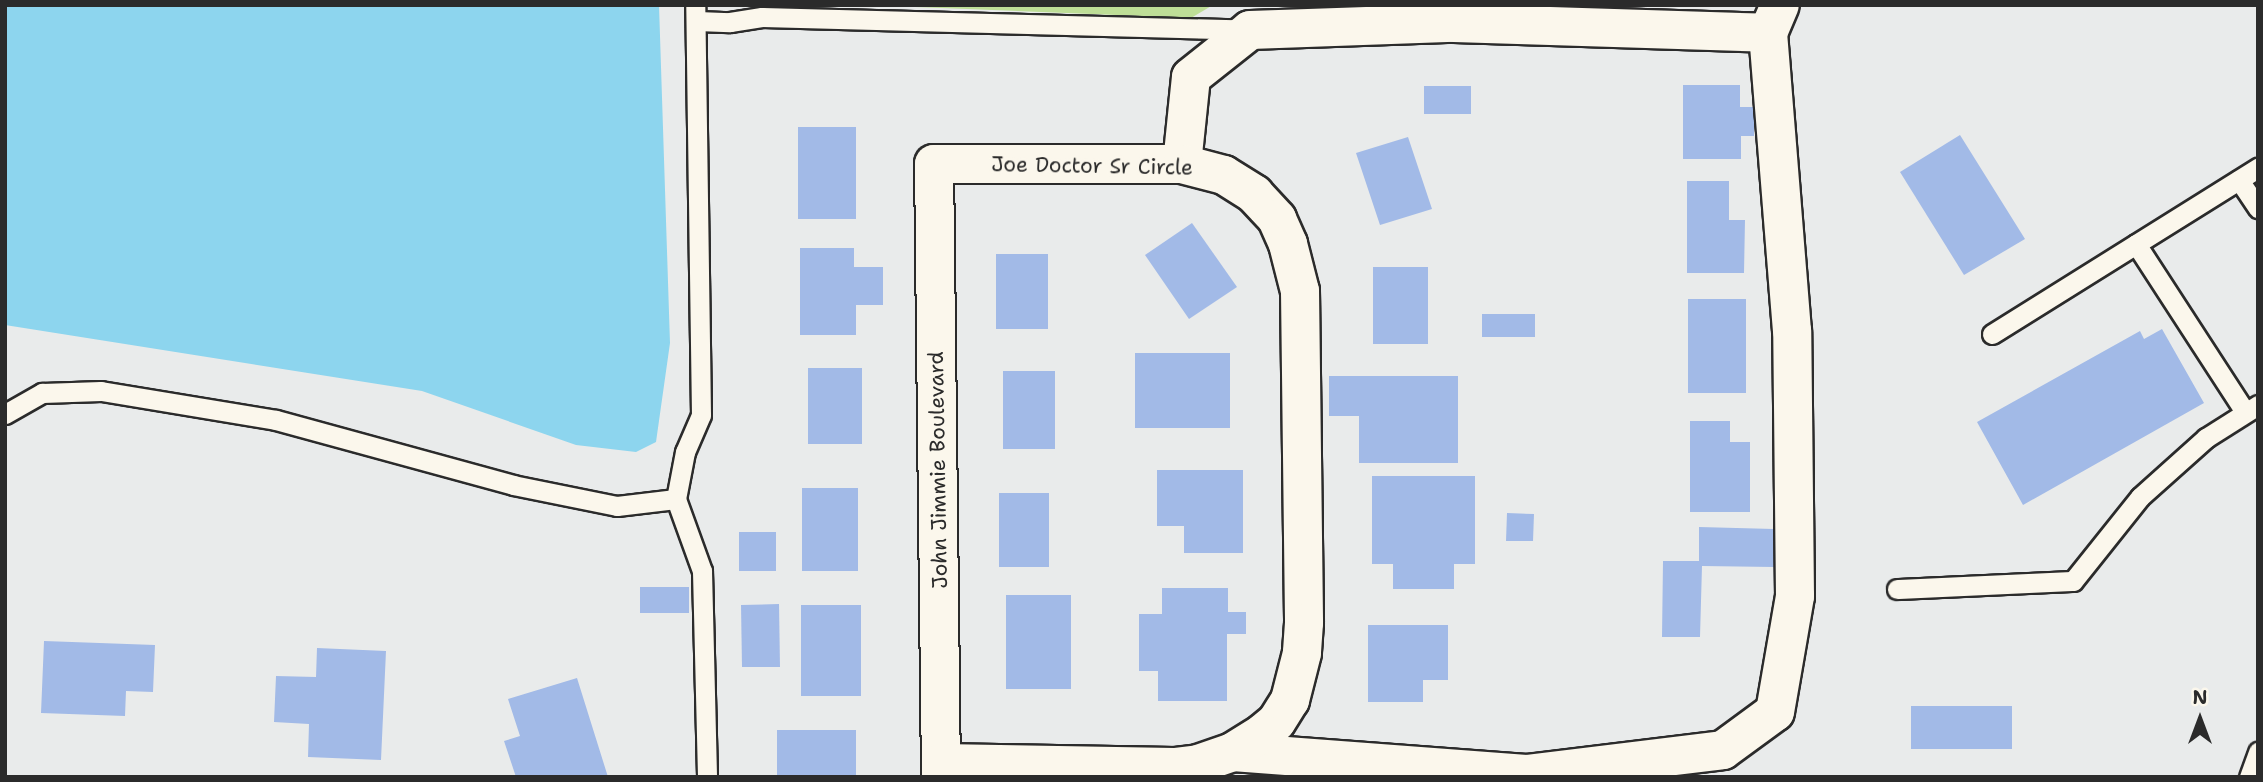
<!DOCTYPE html>
<html>
<head>
<meta charset="utf-8">
<style>
  body { margin:0 }
  #map { position:relative; width:2263px; height:782px; overflow:hidden; background:#e9ebeb; font-family:"Shantell Sans",sans-serif }
  div>[style] { position:absolute }
  .green>* { inset:0; background:#bede97 }
  .water>* { inset:0; background:#8dd5ee }
  .building>* { inset:0; background:#a2bae7 }
  .roads { filter:drop-shadow(2px 0 #2b2b2b) drop-shadow(-2px 0 #2b2b2b) drop-shadow(0 2px #2b2b2b) drop-shadow(0 -2px #2b2b2b) }
  .service>* { height:19px; margin:-9.5px; padding:0 9.5px; transform-origin:9.5px; border-radius:9.5px; background:#fbf7ec }
  .minor>* { height:38px; margin:-19px; padding:0 19px; transform-origin:19px; border-radius:19px; background:#fbf7ec }
  span { translate:-50% -50%; white-space:nowrap; text-align:center; line-height:1.15; -webkit-text-stroke:6px #fbf7ec; paint-order:stroke }
  .street-label { font-size:21px; color:#2b2b2b }
  .frame { position:absolute; inset:0; border:7px solid #2b2b2b; pointer-events:none }
  .north { position:absolute; left:2165px; top:684px; width:70px; height:70px; -webkit-text-stroke:5px #fbf7ec; paint-order:stroke; rotate:0deg; font-size:19px; font-weight:700; line-height:28px; text-align:center; color:#2b2b2b }
  .north::after { content:''; display:block; margin:auto; width:24px; height:32px; background:#2b2b2b; clip-path:polygon(50% 0,100% 100%,50% 72%,0 100%) }
</style>
</head>
<body>
<div id="map">
  <div class="green">
    <div style="clip-path:polygon(864px 5px,1213px 5px,1191px 18px)"></div>
  </div>
  <div class="water">
    <div style="clip-path:polygon(5px 5px,659px 5px,670px 343px,656px 442px,636px 452px,576px 445px,422px 391px,5px 325px)"></div>
  </div>
  <div class="building">
    <div style="clip-path:polygon(1683px 85px,1740px 85px,1740px 107px,1754px 107px,1754px 136px,1741px 136px,1741px 159px,1683px 159px)"></div>
    <div style="clip-path:polygon(1424px 86px,1471px 86px,1471px 114px,1424px 114px)"></div>
    <div style="clip-path:polygon(798px 127px,856px 127px,856px 219px,798px 219px)"></div>
    <div style="clip-path:polygon(1960px 135px,2025px 239px,1964px 275px,1900px 172px)"></div>
    <div style="clip-path:polygon(1408px 137px,1432px 209px,1380px 225px,1356px 153px)"></div>
    <div style="clip-path:polygon(1687px 181px,1729px 181px,1729px 220px,1745px 220px,1744px 273px,1687px 273px)"></div>
    <div style="clip-path:polygon(1192px 223px,1237px 287px,1189px 319px,1145px 255px)"></div>
    <div style="clip-path:polygon(800px 248px,854px 248px,854px 267px,883px 267px,883px 305px,856px 305px,856px 335px,800px 335px)"></div>
    <div style="clip-path:polygon(996px 254px,1048px 254px,1048px 329px,996px 329px)"></div>
    <div style="clip-path:polygon(1373px 267px,1428px 267px,1428px 344px,1373px 344px)"></div>
    <div style="clip-path:polygon(1688px 299px,1746px 299px,1746px 393px,1688px 393px)"></div>
    <div style="clip-path:polygon(1482px 314px,1535px 314px,1535px 337px,1482px 337px)"></div>
    <div style="clip-path:polygon(2162px 329px,2204px 403px,2023px 505px,1977px 422px,2140px 331px,2144px 339px)"></div>
    <div style="clip-path:polygon(1135px 353px,1230px 353px,1230px 428px,1135px 428px)"></div>
    <div style="clip-path:polygon(808px 368px,862px 368px,862px 444px,808px 444px)"></div>
    <div style="clip-path:polygon(1003px 371px,1055px 371px,1055px 449px,1003px 449px)"></div>
    <div style="clip-path:polygon(1329px 376px,1458px 376px,1458px 463px,1359px 463px,1359px 416px,1329px 416px)"></div>
    <div style="clip-path:polygon(1690px 421px,1730px 421px,1730px 442px,1750px 442px,1750px 512px,1690px 512px)"></div>
    <div style="clip-path:polygon(1157px 470px,1243px 470px,1243px 553px,1184px 553px,1184px 526px,1157px 526px)"></div>
    <div style="clip-path:polygon(1372px 476px,1475px 476px,1475px 564px,1454px 564px,1454px 589px,1393px 589px,1393px 564px,1372px 564px)"></div>
    <div style="clip-path:polygon(802px 488px,858px 488px,858px 571px,802px 571px)"></div>
    <div style="clip-path:polygon(999px 493px,1049px 493px,1049px 567px,999px 567px)"></div>
    <div style="clip-path:polygon(1507px 513px,1534px 514px,1533px 541px,1506px 541px)"></div>
    <div style="clip-path:polygon(1699px 527px,1774px 529px,1774px 567px,1702px 566px,1700px 637px,1662px 637px,1663px 561px,1699px 561px)"></div>
    <div style="clip-path:polygon(739px 532px,776px 532px,776px 571px,739px 571px)"></div>
    <div style="clip-path:polygon(640px 587px,689px 587px,689px 613px,640px 613px)"></div>
    <div style="clip-path:polygon(1162px 588px,1228px 588px,1228px 612px,1246px 612px,1246px 634px,1227px 634px,1227px 701px,1158px 701px,1158px 671px,1139px 671px,1139px 614px,1162px 614px)"></div>
    <div style="clip-path:polygon(1006px 595px,1071px 595px,1071px 689px,1006px 689px)"></div>
    <div style="clip-path:polygon(779px 604px,780px 667px,742px 667px,741px 605px)"></div>
    <div style="clip-path:polygon(801px 605px,861px 605px,861px 696px,801px 696px)"></div>
    <div style="clip-path:polygon(1368px 625px,1448px 625px,1448px 680px,1423px 680px,1423px 702px,1368px 702px)"></div>
    <div style="clip-path:polygon(44px 641px,155px 645px,153px 692px,126px 691px,125px 716px,41px 713px)"></div>
    <div style="clip-path:polygon(317px 648px,386px 651px,381px 760px,308px 757px,309px 724px,274px 722px,276px 676px,316px 677px)"></div>
    <div style="clip-path:polygon(577px 678px,608px 777px,516px 777px,504px 741px,520px 736px,508px 699px)"></div>
    <div style="clip-path:polygon(1911px 706px,2012px 706px,2012px 749px,1911px 749px)"></div>
    <div style="clip-path:polygon(777px 730px,856px 730px,856px 777px,777px 777px)"></div>
  </div>
  <div class="roads">
    <div class="service">
      <div style="left:697px;top:21px;width:33px;rotate:2deg"></div>
      <div style="left:730px;top:22px;width:32px;rotate:-9deg"></div>
      <div style="left:762px;top:17px;width:482px;rotate:1.5deg"></div>
      <div style="left:2239px;top:180px;width:34px;rotate:56deg"></div>
      <div style="left:2136px;top:244px;width:200px;rotate:57deg"></div>
      <div style="left:1992px;top:334px;width:314px;rotate:-32deg"></div>
      <div style="left:5px;top:414px;width:43px;rotate:-29.6deg"></div>
      <div style="left:42px;top:393px;width:59px;rotate:-1.9deg"></div>
      <div style="left:101px;top:391px;width:177px;rotate:9.4deg"></div>
      <div style="left:276px;top:420px;width:246px;rotate:15.3deg"></div>
      <div style="left:513px;top:485px;width:106px;rotate:11.4deg"></div>
      <div style="left:617px;top:506px;width:59px;rotate:-6.8deg"></div>
      <div style="left:676px;top:499px;width:48px;rotate:-79.2deg"></div>
      <div style="left:685px;top:452px;width:40px;rotate:-66.6deg"></div>
      <div style="left:701px;top:415px;width:410px;rotate:-90.8deg"></div>
      <div style="left:676px;top:499px;width:77px;rotate:70.1deg"></div>
      <div style="left:702px;top:571px;width:206px;rotate:88.6deg"></div>
      <div style="left:1897px;top:589px;width:176px;rotate:-2.6deg"></div>
      <div style="left:2073px;top:581px;width:107px;rotate:-51.4deg"></div>
      <div style="left:2140px;top:497px;width:89px;rotate:-41.8deg"></div>
      <div style="left:2206px;top:438px;width:62px;rotate:-32.4deg"></div>
      <div style="left:2249px;top:777px;width:27px;rotate:-70deg"></div>
    </div>
    <div class="minor">
      <div style="left:1182px;top:164px;width:87px;rotate:-84.1deg"></div>
      <div style="left:1191px;top:77px;width:75px;rotate:-38.5deg"></div>
      <div style="left:1250px;top:30px;width:204px;rotate:-2deg"></div>
      <div style="left:1454px;top:23px;width:314px;rotate:1.8deg"></div>
      <div style="left:1233px;top:752px;width:294px;rotate:4.3deg"></div>
      <div style="left:1526px;top:774px;width:198px;rotate:-6.9deg"></div>
      <div style="left:1723px;top:750px;width:64px;rotate:-36.2deg"></div>
      <div style="left:1775px;top:712px;width:118px;rotate:-80.2deg"></div>
      <div style="left:1795px;top:596px;width:265px;rotate:-90.6deg"></div>
      <div style="left:1792px;top:331px;width:299px;rotate:-94.6deg"></div>
      <div style="left:1768px;top:33px;width:30px;rotate:-67deg"></div>
      <div style="left:941px;top:777px;width:613px;rotate:-90.65deg"></div>
      <div style="left:934px;top:164px;width:248px"></div>
      <div style="left:1182px;top:164px;width:43px;rotate:14.7deg"></div>
      <div style="left:1224px;top:175px;width:36px;rotate:32deg"></div>
      <div style="left:1254px;top:194px;width:34px;rotate:47deg"></div>
      <div style="left:1277px;top:219px;width:27px;rotate:66deg"></div>
      <div style="left:1288px;top:244px;width:49px;rotate:75.7deg"></div>
      <div style="left:1300px;top:291px;width:332px;rotate:89.3deg"></div>
      <div style="left:1304px;top:623px;width:30px;rotate:94deg"></div>
      <div style="left:1302px;top:653px;width:49px;rotate:104.3deg"></div>
      <div style="left:1290px;top:700px;width:26px;rotate:122deg"></div>
      <div style="left:1276px;top:722px;width:17px;rotate:140deg"></div>
      <div style="left:1263px;top:733px;width:36px;rotate:148deg"></div>
      <div style="left:1233px;top:752px;width:36px;rotate:161deg"></div>
      <div style="left:1199px;top:764px;width:25px;rotate:173deg"></div>
      <div style="left:1174px;top:767px;width:233px;rotate:-179deg"></div>
    </div>
  </div>
  <div class="street-label">
    <span style="left:1092px;top:166px;rotate:1deg">Joe Doctor Sr Circle</span>
    <span style="left:938px;top:470px;rotate:-91deg">John Jimmie Boulevard</span>
  </div>
  <div class="frame"></div>
  <div class="north">N</div>
</div>
</body>
</html>
